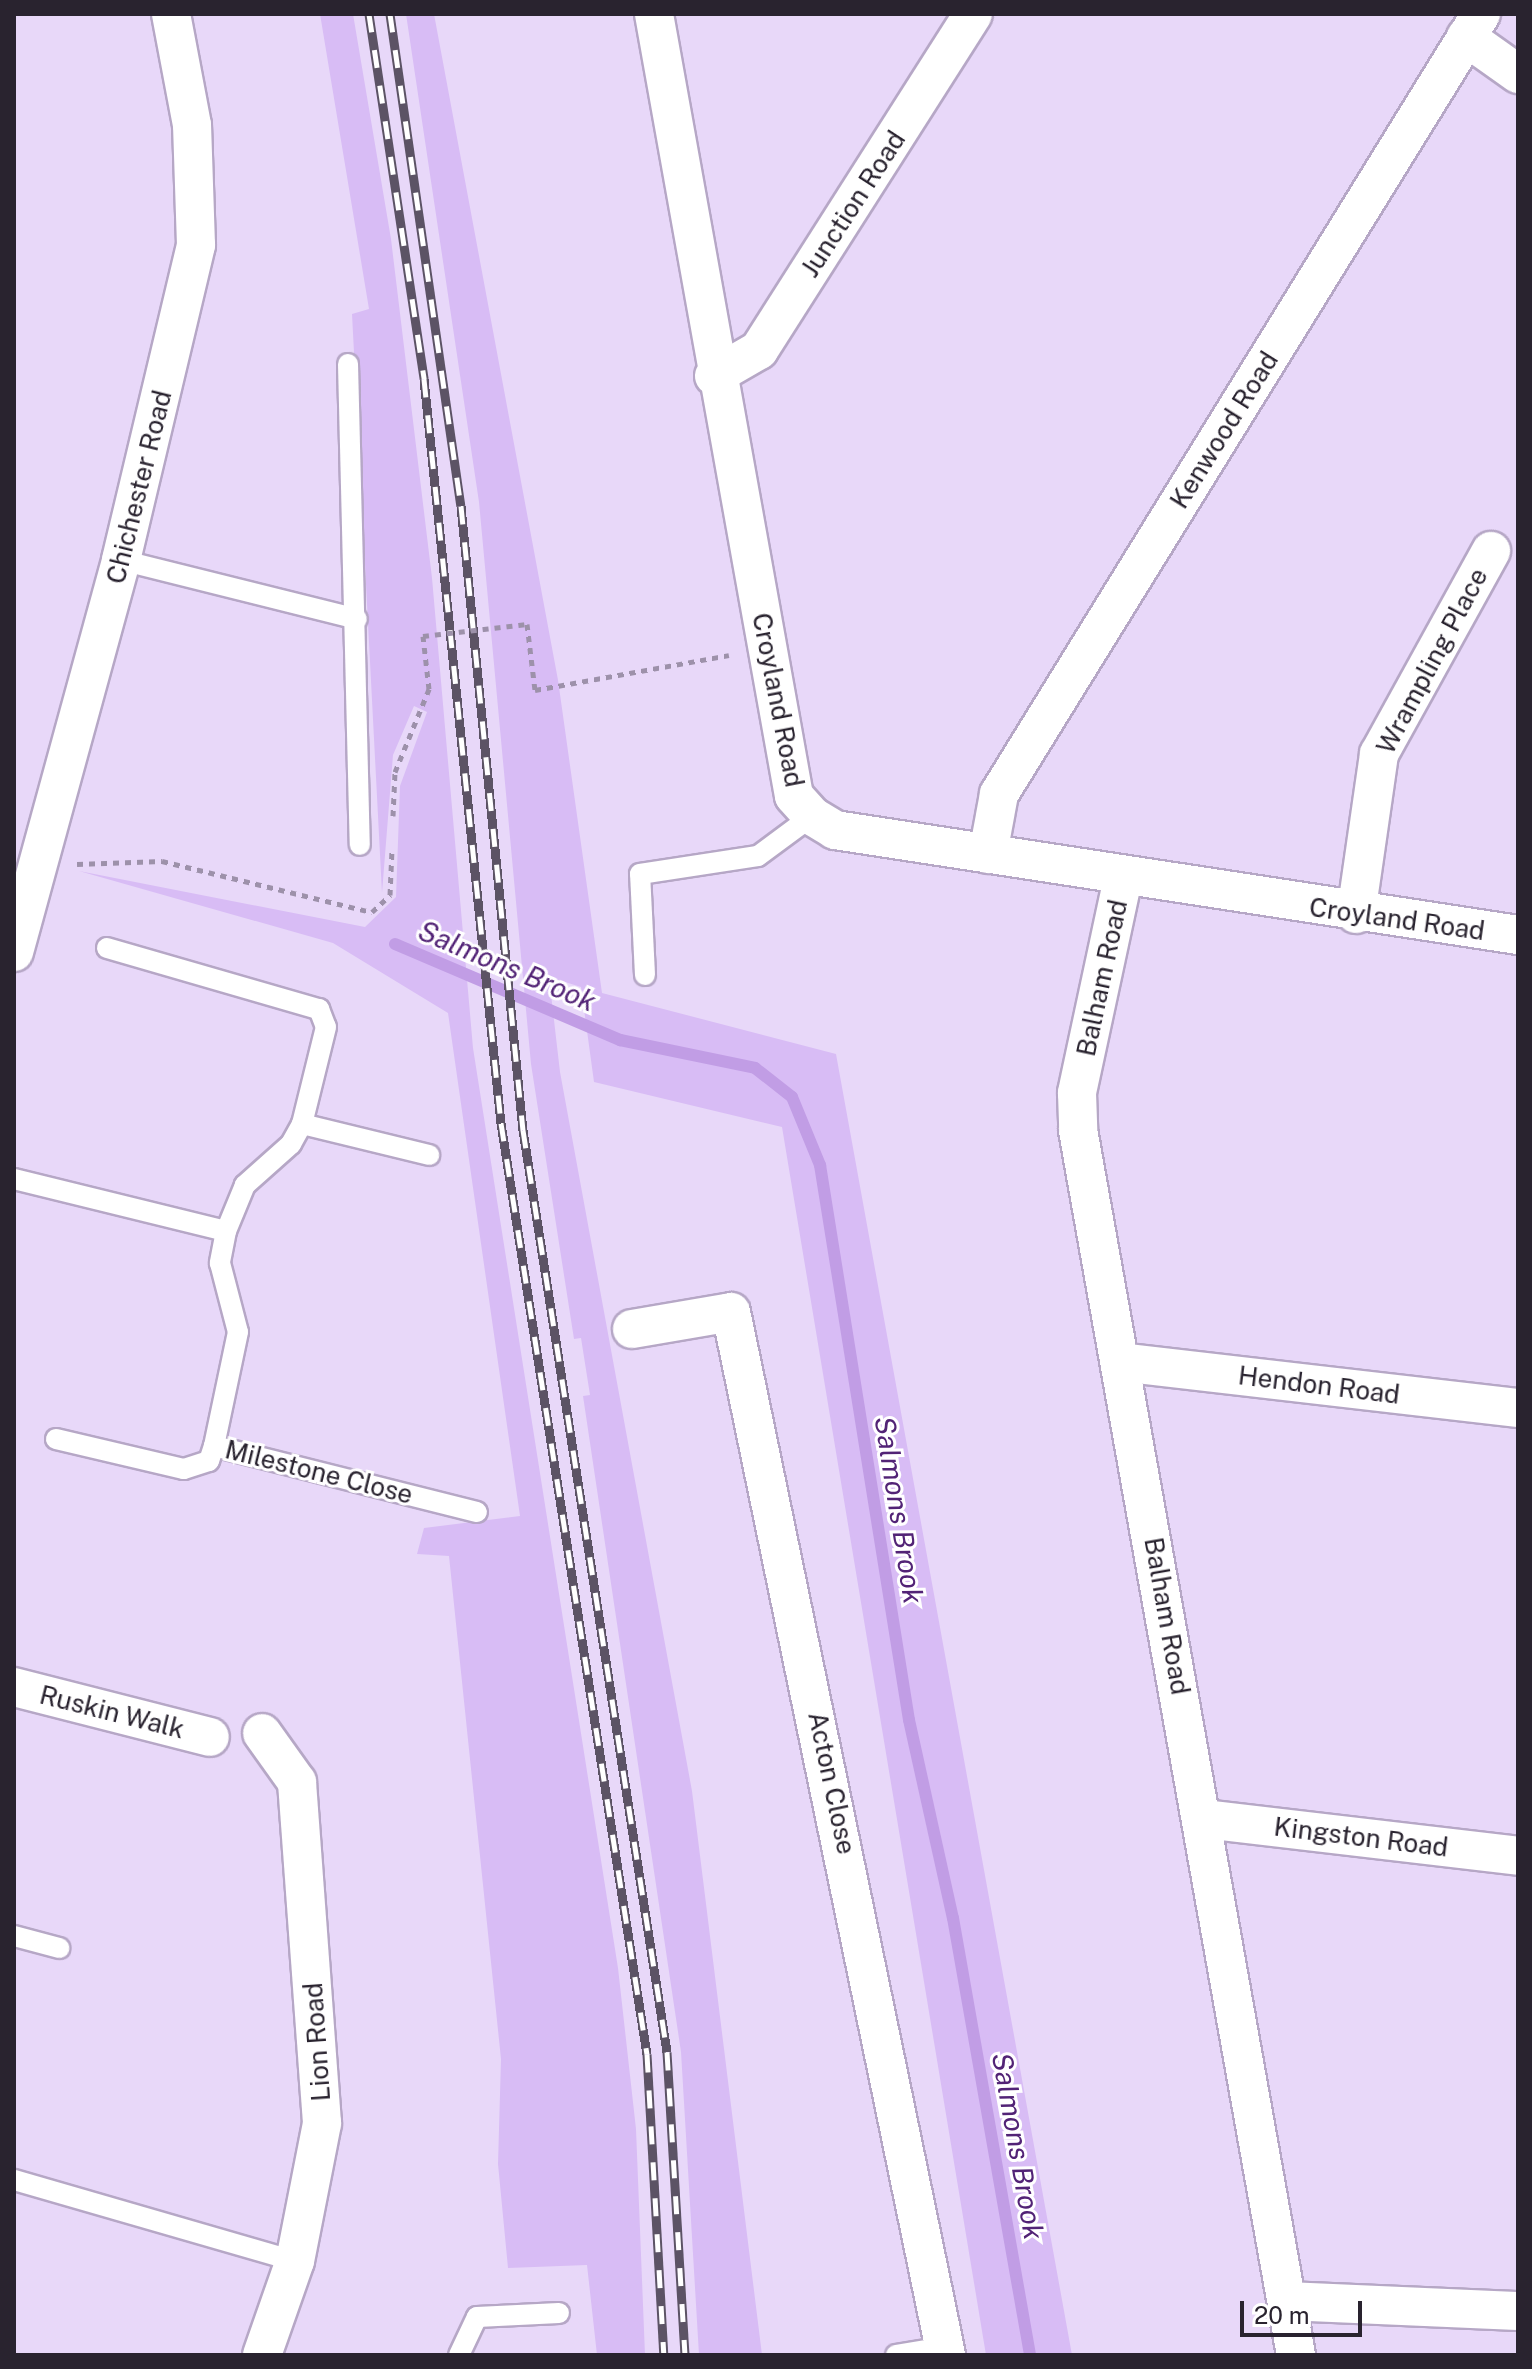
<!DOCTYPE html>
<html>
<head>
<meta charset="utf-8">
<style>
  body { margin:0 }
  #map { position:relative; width:1532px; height:2369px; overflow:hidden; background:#e8d8f9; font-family:"Public Sans",sans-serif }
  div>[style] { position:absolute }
  .green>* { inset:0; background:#d8bcf5 }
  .stream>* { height:12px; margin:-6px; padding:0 6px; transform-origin:6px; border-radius:6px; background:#c19de5 }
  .path>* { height:5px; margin-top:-2.5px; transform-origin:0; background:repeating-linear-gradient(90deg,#9d91aa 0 6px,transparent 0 12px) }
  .roads { filter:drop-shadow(2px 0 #b6a7c6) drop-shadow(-2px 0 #b6a7c6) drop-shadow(0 2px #b6a7c6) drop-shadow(0 -2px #b6a7c6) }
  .service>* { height:20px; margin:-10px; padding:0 10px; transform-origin:10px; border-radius:10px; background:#fff }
  .minor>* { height:38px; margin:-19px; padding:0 19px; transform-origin:19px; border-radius:19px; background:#fff }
  .rail>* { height:9px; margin-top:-4.5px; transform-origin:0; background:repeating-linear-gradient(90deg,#fff 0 18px,#5c5365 0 36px); box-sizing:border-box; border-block:2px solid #5c5365 }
  .path-bridge>* { height:5px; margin-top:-2.5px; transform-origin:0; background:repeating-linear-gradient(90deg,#9d91aa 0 6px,transparent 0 12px) }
  span { translate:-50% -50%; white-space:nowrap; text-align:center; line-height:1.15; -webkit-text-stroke:6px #fff; paint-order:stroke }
  .street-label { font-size:26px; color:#29232f }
  .water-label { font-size:28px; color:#522376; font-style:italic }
  .frame { position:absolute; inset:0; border:16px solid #29232f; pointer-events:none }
  .scale { position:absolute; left:1240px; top:2301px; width:122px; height:36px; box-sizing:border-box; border:4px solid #29232f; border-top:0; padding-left:10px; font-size:24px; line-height:28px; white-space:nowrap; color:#29232f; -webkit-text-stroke:6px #fff; paint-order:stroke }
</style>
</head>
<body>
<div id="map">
  <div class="green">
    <div style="clip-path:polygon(320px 14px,353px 14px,391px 239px,432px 578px,473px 1048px,618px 1968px,636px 2129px,645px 2355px,597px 2355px,587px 2265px,508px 2268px,498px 2164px,501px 2059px,449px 1556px,417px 1554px,424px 1528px,520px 1516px,448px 1013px,333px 943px,79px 871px,365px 927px,396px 897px,400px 786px,427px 712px,414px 706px,393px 755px,382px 893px,352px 314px,369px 309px)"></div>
    <div style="clip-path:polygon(406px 14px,434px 14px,558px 680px,602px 993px,836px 1054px,1072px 2355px,986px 2355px,782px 1127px,594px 1082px,581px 987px,549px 977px,560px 1072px,692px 1791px,762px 2355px,699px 2355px,681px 2052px,583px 1396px,590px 1395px,581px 1338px,574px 1339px,531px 1064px,479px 502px)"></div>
  </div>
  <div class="stream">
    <div style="left:395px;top:944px;width:245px;rotate:23.1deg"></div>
    <div style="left:620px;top:1040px;width:138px;rotate:11.7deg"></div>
    <div style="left:755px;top:1068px;width:47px;rotate:38.1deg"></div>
    <div style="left:792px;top:1097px;width:74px;rotate:67.6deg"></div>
    <div style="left:820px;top:1165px;width:562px;rotate:80.89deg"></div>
    <div style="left:909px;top:1720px;width:203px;rotate:77.5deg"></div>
    <div style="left:953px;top:1918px;width:444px;rotate:80deg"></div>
  </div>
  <div class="path">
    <div style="left:527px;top:624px;width:66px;rotate:83.1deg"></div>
    <div style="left:535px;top:690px;width:197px;rotate:-10.2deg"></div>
    <div style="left:393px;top:816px;width:44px;rotate:-87.4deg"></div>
    <div style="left:395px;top:772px;width:90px;rotate:-67.7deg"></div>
    <div style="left:429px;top:689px;width:53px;rotate:-96.5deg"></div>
    <div style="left:77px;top:864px;width:85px;rotate:-2deg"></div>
    <div style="left:162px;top:861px;width:216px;rotate:13.7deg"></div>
    <div style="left:372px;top:912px;width:25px;rotate:-43deg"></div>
    <div style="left:390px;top:895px;width:45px;rotate:-87.5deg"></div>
  </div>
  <div class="roads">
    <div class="service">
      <div style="left:348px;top:364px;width:481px;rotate:88.6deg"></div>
      <div style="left:121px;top:560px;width:243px;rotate:14deg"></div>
      <div style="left:107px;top:948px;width:221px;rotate:16.1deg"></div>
      <div style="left:319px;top:1009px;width:19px;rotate:69deg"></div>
      <div style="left:326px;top:1027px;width:100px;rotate:103.9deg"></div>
      <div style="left:302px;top:1124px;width:23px;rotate:119deg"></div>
      <div style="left:291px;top:1144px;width:62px;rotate:138.3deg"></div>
      <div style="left:245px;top:1185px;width:50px;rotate:112.4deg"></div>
      <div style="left:645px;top:975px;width:101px;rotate:-92.8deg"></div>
      <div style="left:640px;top:874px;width:119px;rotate:-8.7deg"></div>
      <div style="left:758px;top:856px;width:67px;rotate:-36.5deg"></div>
      <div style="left:302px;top:1124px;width:131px;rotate:13.7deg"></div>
      <div style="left:14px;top:1179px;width:218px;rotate:13.8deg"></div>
      <div style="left:226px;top:1231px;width:33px;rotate:101deg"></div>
      <div style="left:220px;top:1263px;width:71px;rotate:75.4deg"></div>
      <div style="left:238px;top:1332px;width:116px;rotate:101.9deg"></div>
      <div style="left:214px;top:1446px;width:271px;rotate:14.1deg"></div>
      <div style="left:56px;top:1439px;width:131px;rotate:13.2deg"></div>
      <div style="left:184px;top:1469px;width:26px;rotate:-18deg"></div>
      <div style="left:209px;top:1461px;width:16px;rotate:-72deg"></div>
      <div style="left:14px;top:1936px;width:47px;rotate:14.9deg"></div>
      <div style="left:14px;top:2180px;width:292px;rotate:16.1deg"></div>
      <div style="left:459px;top:2355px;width:42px;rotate:-64.7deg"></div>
      <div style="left:477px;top:2317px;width:82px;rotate:-2.8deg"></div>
      <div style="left:896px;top:2355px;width:49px;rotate:-9.5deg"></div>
    </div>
    <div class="minor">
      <div style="left:654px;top:14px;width:794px;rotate:79.85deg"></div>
      <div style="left:794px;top:796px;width:27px;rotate:48deg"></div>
      <div style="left:812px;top:816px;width:27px;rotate:31deg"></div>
      <div style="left:835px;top:830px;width:691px;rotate:8.74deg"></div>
      <div style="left:1466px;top:37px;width:64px;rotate:35.4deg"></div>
      <div style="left:714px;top:376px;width:52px;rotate:-30deg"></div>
      <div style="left:759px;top:350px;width:398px;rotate:-57.5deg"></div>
      <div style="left:988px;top:854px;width:61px;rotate:-79.6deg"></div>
      <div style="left:999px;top:794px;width:917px;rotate:-58.29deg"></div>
      <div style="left:1123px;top:878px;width:220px;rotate:102.1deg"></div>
      <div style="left:1077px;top:1093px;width:37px;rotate:88deg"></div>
      <div style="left:1078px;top:1130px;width:1244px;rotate:79.91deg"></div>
      <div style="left:1356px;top:914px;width:162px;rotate:-81.8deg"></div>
      <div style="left:1379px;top:754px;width:232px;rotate:-61.1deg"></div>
      <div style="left:14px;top:952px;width:406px;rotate:-74.7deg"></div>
      <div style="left:121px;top:560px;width:324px;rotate:-76.6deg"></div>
      <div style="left:196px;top:245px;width:120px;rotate:-91.9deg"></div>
      <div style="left:192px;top:125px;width:113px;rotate:-100.7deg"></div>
      <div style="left:632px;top:1329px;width:100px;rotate:-9.7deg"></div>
      <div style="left:731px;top:1312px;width:1065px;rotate:78.35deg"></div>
      <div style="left:1120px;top:1362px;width:401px;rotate:6.6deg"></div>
      <div style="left:14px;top:1687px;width:202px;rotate:14.3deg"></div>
      <div style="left:1205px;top:1819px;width:315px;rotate:6.7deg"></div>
      <div style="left:1288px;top:2301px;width:230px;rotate:2.5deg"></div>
      <div style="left:262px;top:2355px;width:100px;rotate:-70.7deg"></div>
      <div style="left:295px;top:2261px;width:141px;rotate:-78.9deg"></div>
      <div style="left:322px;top:2123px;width:342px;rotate:-94.2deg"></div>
      <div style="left:297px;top:1782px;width:60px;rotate:-125.5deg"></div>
    </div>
  </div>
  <div class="rail">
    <div style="left:369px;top:14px;width:369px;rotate:81.4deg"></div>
    <div style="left:424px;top:379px;width:748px;rotate:84.09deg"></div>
    <div style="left:501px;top:1123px;width:942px;rotate:81.09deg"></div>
    <div style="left:647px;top:2054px;width:301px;rotate:86.8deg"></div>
    <div style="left:390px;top:14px;width:497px;rotate:81.8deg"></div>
    <div style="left:461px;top:506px;width:627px;rotate:84.33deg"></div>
    <div style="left:523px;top:1130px;width:933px;rotate:81.12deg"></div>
    <div style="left:667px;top:2052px;width:304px;rotate:86.6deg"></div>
  </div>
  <div class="path-bridge">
    <div style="left:423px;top:636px;width:105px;rotate:-6.6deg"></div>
  </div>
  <div class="street-label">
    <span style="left:853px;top:204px;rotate:-57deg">Junction Road</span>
    <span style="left:1224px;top:430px;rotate:-58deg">Kenwood Road</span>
    <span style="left:139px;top:487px;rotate:-76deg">Chichester Road</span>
    <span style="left:1432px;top:661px;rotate:-62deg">Wrampling Place</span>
    <span style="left:778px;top:700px;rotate:79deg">Croyland Road</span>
    <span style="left:1397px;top:919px;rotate:8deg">Croyland Road</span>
    <span style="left:1102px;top:978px;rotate:-78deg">Balham Road</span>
    <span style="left:1319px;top:1385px;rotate:7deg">Hendon Road</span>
    <span style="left:319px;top:1472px;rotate:14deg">Milestone Close</span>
    <span style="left:1167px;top:1616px;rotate:80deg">Balham Road</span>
    <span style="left:112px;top:1712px;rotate:14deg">Ruskin Walk</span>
    <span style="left:832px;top:1783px;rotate:78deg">Acton Close</span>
    <span style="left:1361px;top:1837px;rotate:7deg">Kingston Road</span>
    <span style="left:317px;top:2042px;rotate:-94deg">Lion Road</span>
  </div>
  <div class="water-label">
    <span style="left:507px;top:966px;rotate:23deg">Salmons Brook</span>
    <span style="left:899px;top:1510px;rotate:81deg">Salmons Brook</span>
    <span style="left:1018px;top:2146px;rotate:80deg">Salmons Brook</span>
  </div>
  <div class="frame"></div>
  <div class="scale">20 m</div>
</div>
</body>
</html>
